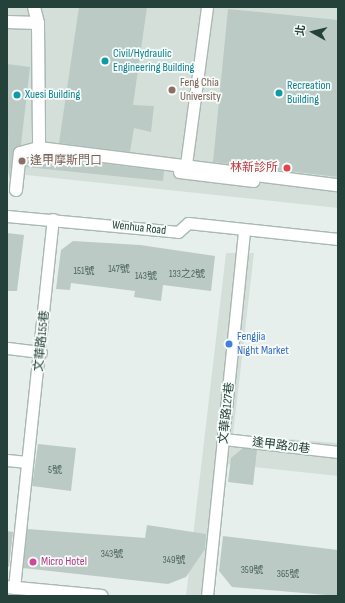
<!DOCTYPE html>
<html>
<head>
<meta charset="utf-8">
<style>
  body { margin:0 }
  #map { position:relative; width:345px; height:603px; overflow:hidden; background:#e6efeb; font-family:"Sofia Sans Condensed","Noto Sans TC",sans-serif }
  div>[style] { position:absolute }
  .built>* { inset:0; background:#d4dfda }
  .building>* { inset:0; background:#bbcac4 }
  .roads { filter:drop-shadow(1px 0 #a8b8b2) drop-shadow(-1px 0 #a8b8b2) drop-shadow(0 1px #a8b8b2) drop-shadow(0 -1px #a8b8b2) }
  .service>* { height:11px; margin:-5.5px; padding:0 5.5px; transform-origin:5.5px; border-radius:5.5px; background:#fff }
  .pedestrian>* { height:12px; margin:-6px; padding:0 6px; transform-origin:6px; border-radius:6px; background:#fff }
  .tertiary>* { height:12px; margin:-6px; padding:0 6px; transform-origin:6px; border-radius:6px; background:#fff }
  .dots>* { width:11px; height:11px; translate:-50% -50%; box-sizing:border-box; border:2px solid #f7fbf9; border-radius:50% }
  span { translate:-50% -50%; white-space:nowrap; text-align:center; line-height:1.15; -webkit-text-stroke:3.5px #f7fbf9; paint-order:stroke }
  .number-label { font-size:10px; color:#4a645c }
  .number-label span { -webkit-text-stroke-width:0 }
  .culture-label { font-size:12px; color:#0d838f }
  .left { translate:0 -50%; text-align:left }
  .education-label { font-size:12px; color:#785e54 }
  .health-label { font-size:12px; color:#be3a42 }
  .right { translate:-100% -50%; text-align:right }
  .street-label { font-size:12px; color:#24423a }
  .shop-label { font-size:12px; color:#366cbe }
  .hotel-label { font-size:12px; color:#b23c85 }
  .frame { position:absolute; inset:0; border:8px solid #24423a; pointer-events:none }
  .north { position:absolute; left:293px; top:12px; width:40px; height:40px; -webkit-text-stroke:3px #f7fbf9; paint-order:stroke; rotate:278deg; font-size:11px; font-weight:700; line-height:16px; text-align:center; color:#24423a }
  .north::after { content:''; display:block; margin:auto; width:14px; height:18px; background:#24423a; clip-path:polygon(50% 0,100% 100%,50% 72%,0 100%) }
</style>
</head>
<body>
<div id="map">
  <div class="built">
    <div style="clip-path:polygon(7px 7px,338px 7px,338px 208px,7px 173px)"></div>
    <div style="clip-path:polygon(226px 253px,254px 253px,233px 435px,338px 443px,338px 476px,226px 464px,213px 596px,186px 596px)"></div>
  </div>
  <div class="building">
    <div style="clip-path:polygon(79px 7px,147px 7px,133px 105px,154px 106px,151px 132px,134px 128px,130px 152px,59px 143px)"></div>
    <div style="clip-path:polygon(228px 9px,338px 20px,338px 177px,213px 162px)"></div>
    <div style="clip-path:polygon(7px 64px,30px 67px,21px 145px,13px 152px,9px 183px)"></div>
    <div style="clip-path:polygon(40px 156px,164px 171px,163px 181px,26px 167px,27px 159px)"></div>
    <div style="clip-path:polygon(7px 233px,24px 235px,17px 291px,7px 291px)"></div>
    <div style="clip-path:polygon(73px 241px,140px 245px,215px 256px,211px 291px,163px 285px,161px 301px,134px 297px,135px 291px,71px 283px,70px 290px,56px 289px,61px 250px)"></div>
    <div style="clip-path:polygon(38px 444px,76px 448px,71px 491px,32px 486px)"></div>
    <div style="clip-path:polygon(243px 448px,257px 450px,253px 485px,228px 482px,231px 458px)"></div>
    <div style="clip-path:polygon(147px 525px,206px 534px,205px 549px,186px 577px,168px 584px,23px 568px,27px 529px,145px 538px)"></div>
    <div style="clip-path:polygon(7px 531px,13px 532px,9px 567px,7px 566px)"></div>
    <div style="clip-path:polygon(223px 536px,338px 550px,338px 596px,232px 587px,219px 571px)"></div>
  </div>
  <div class="roads">
    <div class="service">
      <div style="left:179px;top:172px;width:75px;rotate:6.9deg"></div>
      <div style="left:185px;top:172px;width:166px;rotate:-82.4deg"></div>
      <div style="left:7px;top:216px;width:172px;rotate:5.3deg"></div>
      <div style="left:178px;top:232px;width:13px;rotate:-42deg"></div>
      <div style="left:188px;top:223px;width:151px;rotate:6.1deg"></div>
      <div style="left:7px;top:348px;width:34px;rotate:7deg"></div>
      <div style="left:224px;top:439px;width:115px;rotate:6.5deg"></div>
      <div style="left:7px;top:460px;width:20px;rotate:6deg"></div>
      <div style="left:14px;top:588px;width:371px;rotate:-84deg"></div>
      <div style="left:207px;top:596px;width:368px;rotate:-84.2deg"></div>
    </div>
    <div class="pedestrian">
      <div style="left:34px;top:7px;width:16px;rotate:76deg"></div>
      <div style="left:38px;top:23px;width:125px;rotate:89.5deg"></div>
      <div style="left:7px;top:22px;width:31px;rotate:2deg"></div>
      <div style="left:16px;top:190px;width:37px;rotate:-84deg"></div>
      <div style="left:20px;top:153px;width:20px;rotate:-15deg"></div>
      <div style="left:39px;top:148px;width:301px;rotate:7.1deg"></div>
    </div>
    <div class="tertiary">
      <div style="left:7px;top:587px;width:95px;rotate:5.4deg"></div>
    </div>
  </div>
  <div class="dots">
    <div style="left:105px;top:61px;background:#0f9aa8"></div>
    <div style="left:172px;top:90px;background:#8d6e63"></div>
    <div style="left:279px;top:93px;background:#0f9aa8"></div>
    <div style="left:17px;top:95px;background:#0f9aa8"></div>
    <div style="left:22px;top:161px;background:#8d6e63"></div>
    <div style="left:287px;top:168px;background:#e0444e"></div>
    <div style="left:229px;top:344px;background:#3f7fe0"></div>
    <div style="left:33px;top:562px;background:#d1479c"></div>
  </div>
  <div class="number-label">
    <span style="left:119px;top:270px">147號</span>
    <span style="left:84px;top:272px">151號</span>
    <span style="left:187px;top:275px">133之2號</span>
    <span style="left:146px;top:277px">143號</span>
    <span style="left:55px;top:471px">5號</span>
    <span style="left:112px;top:555px">343號</span>
    <span style="left:174px;top:561px">349號</span>
    <span style="left:252px;top:571px">359號</span>
    <span style="left:288px;top:575px">365號</span>
  </div>
  <div class="culture-label">
    <span class="left" style="left:113px;top:61px">Civil/Hydraulic<br>Engineering Building</span>
    <span class="left" style="left:287px;top:93px">Recreation<br>Building</span>
    <span class="left" style="left:25px;top:95px">Xuesi Building</span>
  </div>
  <div class="education-label">
    <span class="left" style="left:180px;top:90px">Feng Chia<br>University</span>
    <span class="left" style="left:30px;top:161px">逢甲摩斯門口</span>
  </div>
  <div class="health-label">
    <span class="right" style="left:278px;top:168px">林新診所</span>
  </div>
  <div class="street-label">
    <span style="left:139px;top:228px;rotate:6deg">Wenhua Road</span>
    <span style="left:42px;top:341px;rotate:-84deg">文華路155巷</span>
    <span style="left:227px;top:413px;rotate:-84deg">文華路127巷</span>
    <span style="left:281px;top:446px;rotate:7deg">逢甲路20巷</span>
  </div>
  <div class="shop-label">
    <span class="left" style="left:237px;top:344px">Fengjia<br>Night Market</span>
  </div>
  <div class="hotel-label">
    <span class="left" style="left:41px;top:562px">Micro Hotel</span>
  </div>
  <div class="frame"></div>
  <div class="north">北</div>
</div>
</body>
</html>
